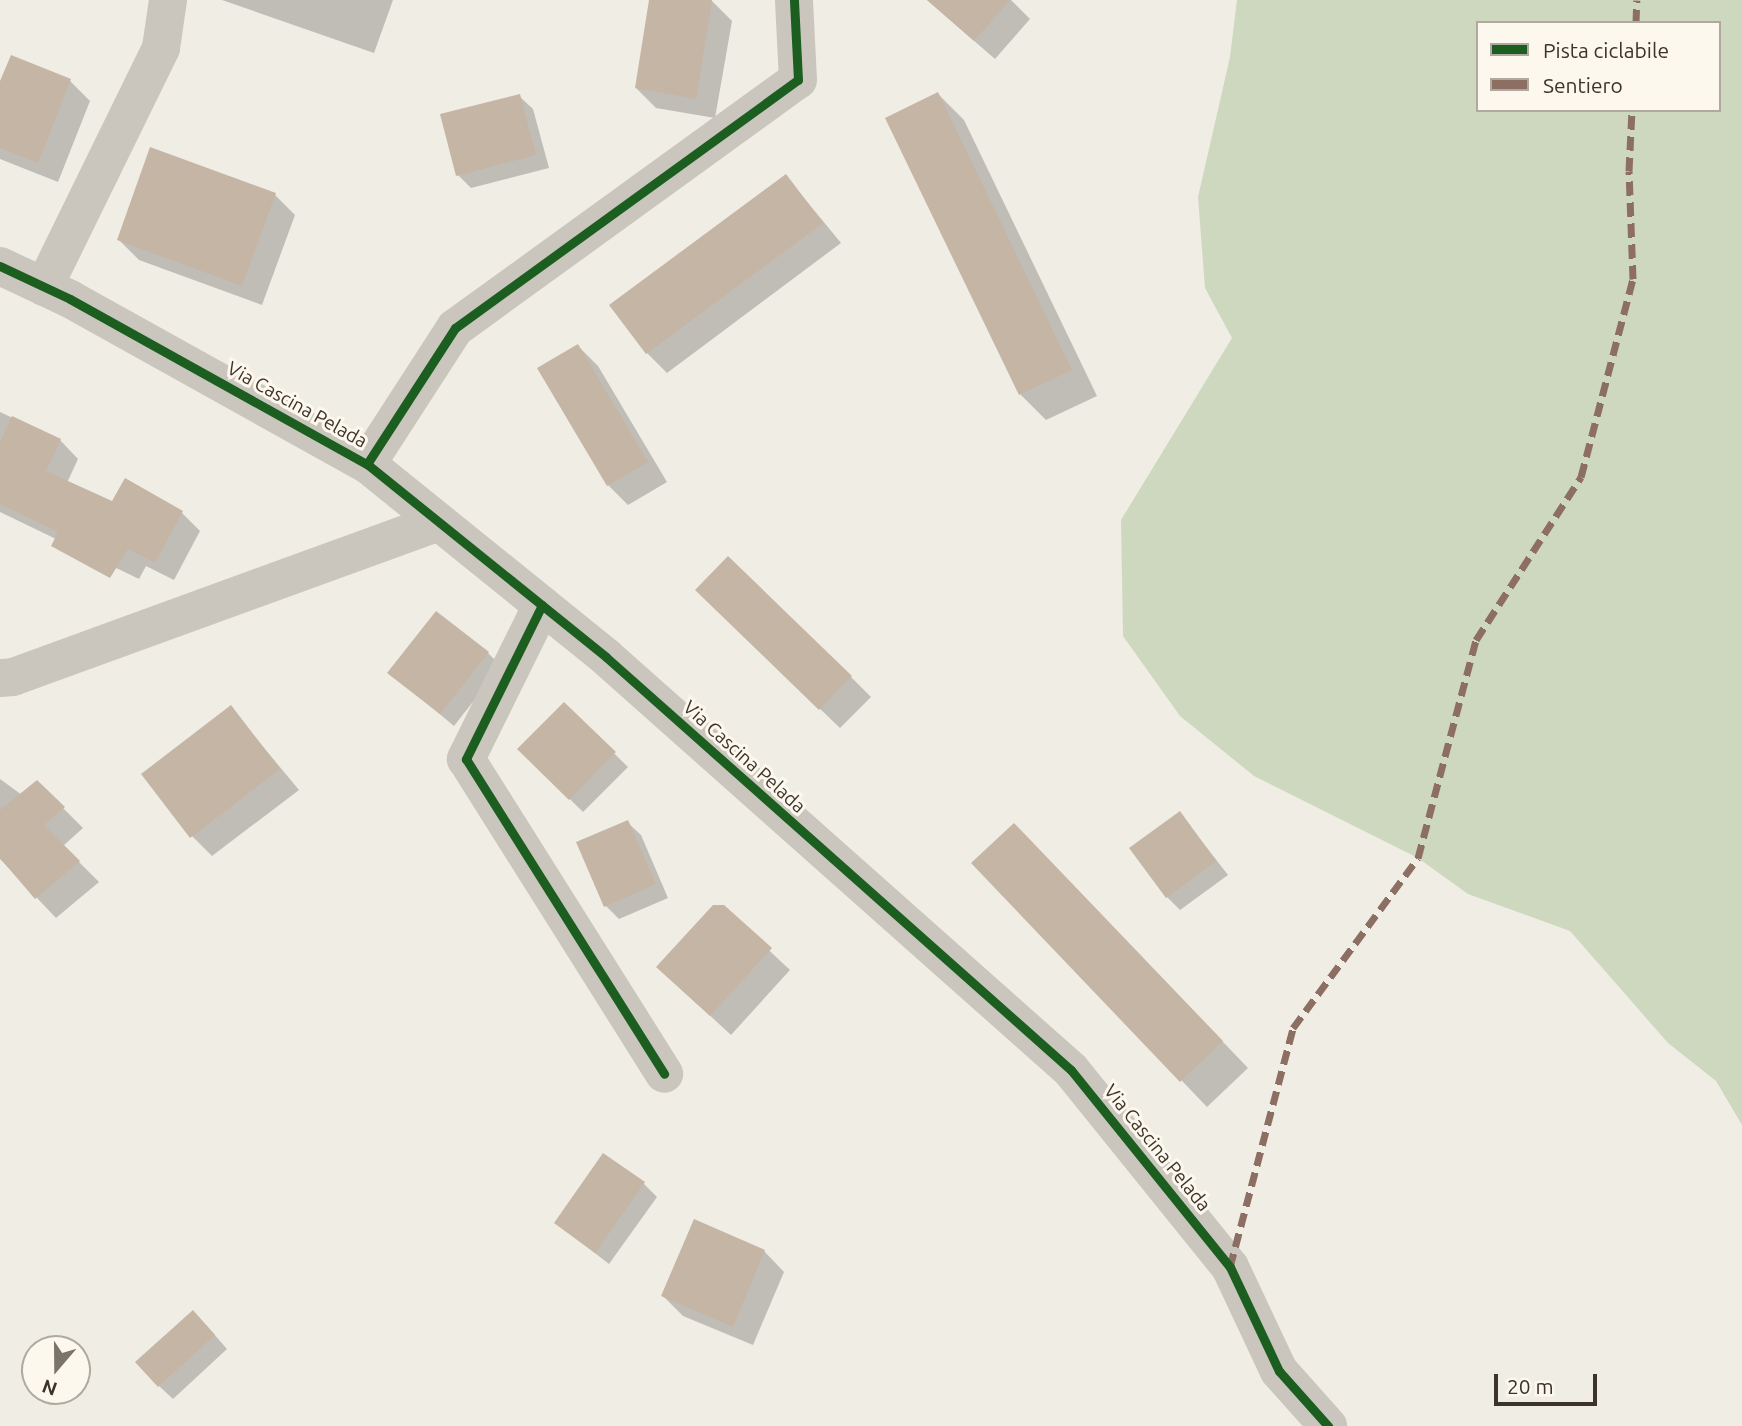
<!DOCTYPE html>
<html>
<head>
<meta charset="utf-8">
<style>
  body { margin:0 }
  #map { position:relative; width:1742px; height:1426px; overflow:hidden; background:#f0ede5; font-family:Ubuntu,sans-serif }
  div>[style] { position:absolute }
  .green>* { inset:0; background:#cdd8be }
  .shadow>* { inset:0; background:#0003 }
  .building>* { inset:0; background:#c5b5a5 }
  .street>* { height:38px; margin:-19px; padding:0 19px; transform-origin:19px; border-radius:19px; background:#cac6bd }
  .quiet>* { height:7px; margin-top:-3.5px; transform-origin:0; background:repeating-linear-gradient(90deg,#8d6e63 0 14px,transparent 0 21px) }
  .cycleway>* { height:9px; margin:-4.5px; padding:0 4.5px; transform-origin:4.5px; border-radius:4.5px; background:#1b5e20 }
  span { translate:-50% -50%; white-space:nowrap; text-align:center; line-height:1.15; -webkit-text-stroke:6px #fcf8ed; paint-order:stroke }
  .street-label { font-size:19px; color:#3c332a }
  .legend { position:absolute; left:1476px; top:21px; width:245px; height:91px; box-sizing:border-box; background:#fcf8ed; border:2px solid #afa99f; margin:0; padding:9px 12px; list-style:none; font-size:21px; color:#3c332a }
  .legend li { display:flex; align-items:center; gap:14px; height:35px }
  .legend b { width:35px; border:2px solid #afa99f }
  .north { position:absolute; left:21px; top:1335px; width:70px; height:70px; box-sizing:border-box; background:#fcf8ed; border:2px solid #afa99f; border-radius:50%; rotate:200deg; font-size:19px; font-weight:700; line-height:28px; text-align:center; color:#3c332a }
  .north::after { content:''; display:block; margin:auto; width:24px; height:32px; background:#7b746b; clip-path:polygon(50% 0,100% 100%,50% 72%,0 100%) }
  .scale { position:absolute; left:1494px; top:1374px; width:103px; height:32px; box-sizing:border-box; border:4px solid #3c332a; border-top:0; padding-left:9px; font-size:21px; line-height:24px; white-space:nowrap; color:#3c332a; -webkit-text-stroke:5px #fcf8ed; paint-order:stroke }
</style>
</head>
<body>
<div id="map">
  <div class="green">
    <div style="clip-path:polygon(evenodd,1237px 0,1742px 0,1742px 1125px,1716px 1081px,1668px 1043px,1570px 931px,1468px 894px,1418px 858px,1254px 776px,1180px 716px,1123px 636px,1121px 520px,1232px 338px,1205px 288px,1198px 197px,1230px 57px,1237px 0,1478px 23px,1719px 23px,1719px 110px,1478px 110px,1478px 23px)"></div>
  </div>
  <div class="shadow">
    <div style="clip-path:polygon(222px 0,393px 0,374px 53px)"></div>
    <div style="clip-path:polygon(651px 0,712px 1px,732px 21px,715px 118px,656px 108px,636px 88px)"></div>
    <div style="clip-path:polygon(927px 0,1011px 0,1030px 19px,995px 59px)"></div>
    <div style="clip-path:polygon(12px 57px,70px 81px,90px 101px,58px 182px,0 159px,0 86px)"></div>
    <div style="clip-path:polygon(938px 94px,964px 120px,1097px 396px,1046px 420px,1020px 394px)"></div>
    <div style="clip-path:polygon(519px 96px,533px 109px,549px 168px,471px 188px,458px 175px)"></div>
    <div style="clip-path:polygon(786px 176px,841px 243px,667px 373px,647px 353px)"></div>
    <div style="clip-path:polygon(275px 195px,295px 215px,262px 305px,139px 260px,119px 240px)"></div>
    <div style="clip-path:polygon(578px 346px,598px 366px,667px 482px,628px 505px,608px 485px)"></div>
    <div style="clip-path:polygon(0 412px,60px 440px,78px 459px,67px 483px,113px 503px,182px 513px,200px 531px,174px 580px,146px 566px,139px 579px,0 512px)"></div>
    <div style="clip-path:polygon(717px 610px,851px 677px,871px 697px,840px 728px)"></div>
    <div style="clip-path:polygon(488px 653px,501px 666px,454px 726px,390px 673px)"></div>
    <div style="clip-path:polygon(564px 704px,628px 767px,583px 812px,519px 749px)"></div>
    <div style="clip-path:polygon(231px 708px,299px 790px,212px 856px,192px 836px)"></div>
    <div style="clip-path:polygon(0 779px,22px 795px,37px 782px,83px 828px,63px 846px,99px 882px,56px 918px,0 859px)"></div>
    <div style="clip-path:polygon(1180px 813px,1228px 875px,1180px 910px,1167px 897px)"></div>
    <div style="clip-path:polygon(627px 822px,641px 835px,668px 898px,619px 919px,606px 906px)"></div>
    <div style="clip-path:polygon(1040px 851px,1248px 1068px,1207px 1107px,974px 863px)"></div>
    <div style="clip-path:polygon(723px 907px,790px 970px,731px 1035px,679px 987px)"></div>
    <div style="clip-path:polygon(643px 1183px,657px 1197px,609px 1264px,556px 1223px)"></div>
    <div style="clip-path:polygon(695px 1221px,764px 1251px,784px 1272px,753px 1345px,683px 1316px,663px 1296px)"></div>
    <div style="clip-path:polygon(206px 1325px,227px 1349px,173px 1399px,159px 1386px)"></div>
  </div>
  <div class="building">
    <div style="clip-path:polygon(649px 0,712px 0,696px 99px,635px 88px)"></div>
    <div style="clip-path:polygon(927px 0,1010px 0,974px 41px)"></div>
    <div style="clip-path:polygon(11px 55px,71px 79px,38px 163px,0 148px,0 81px)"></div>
    <div style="clip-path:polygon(938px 92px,1072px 370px,1019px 395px,885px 118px)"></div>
    <div style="clip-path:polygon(520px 94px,536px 155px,456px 176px,440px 114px)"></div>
    <div style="clip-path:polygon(150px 147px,276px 193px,242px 286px,117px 240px)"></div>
    <div style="clip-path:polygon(786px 174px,823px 223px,646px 354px,609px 305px)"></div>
    <div style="clip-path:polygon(578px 344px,648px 462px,607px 486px,537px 368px)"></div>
    <div style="clip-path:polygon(12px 416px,61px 439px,46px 471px,112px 501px,125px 478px,183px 511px,155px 563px,128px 549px,110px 578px,51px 546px,58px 532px,0 504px,0 442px)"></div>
    <div style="clip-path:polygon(728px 556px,852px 676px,819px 710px,695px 590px)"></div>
    <div style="clip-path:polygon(436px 611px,489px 652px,440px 714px,387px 673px)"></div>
    <div style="clip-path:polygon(564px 702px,616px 752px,569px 800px,517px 749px)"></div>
    <div style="clip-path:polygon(231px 705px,280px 769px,190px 838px,141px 774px)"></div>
    <div style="clip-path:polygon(37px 780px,65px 807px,44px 825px,80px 861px,35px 899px,0 858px,0 810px)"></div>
    <div style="clip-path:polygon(1180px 811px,1216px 861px,1166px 898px,1129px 848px)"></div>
    <div style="clip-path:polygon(628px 820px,656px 884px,604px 907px,576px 842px)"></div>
    <div style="clip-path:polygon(1014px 823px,1223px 1041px,1180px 1082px,971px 863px)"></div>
    <div style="clip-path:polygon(713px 905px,724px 905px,772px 948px,710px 1016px,656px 967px)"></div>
    <div style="clip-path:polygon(603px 1153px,645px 1182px,595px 1253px,554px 1223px)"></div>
    <div style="clip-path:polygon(694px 1219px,765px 1250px,733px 1327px,661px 1296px)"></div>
    <div style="clip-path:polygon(193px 1310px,215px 1335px,158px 1387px,135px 1362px)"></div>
  </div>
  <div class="street">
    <div style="left:0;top:266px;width:77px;rotate:25.2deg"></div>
    <div style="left:70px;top:299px;width:340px;rotate:29.1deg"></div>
    <div style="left:367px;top:464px;width:307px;rotate:38.9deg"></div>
    <div style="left:606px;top:657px;width:622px;rotate:41.61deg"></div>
    <div style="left:1071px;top:1070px;width:253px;rotate:51.1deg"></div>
    <div style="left:1230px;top:1267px;width:115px;rotate:64.8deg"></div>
    <div style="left:1279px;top:1371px;width:74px;rotate:48.3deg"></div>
    <div style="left:44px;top:287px;width:266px;rotate:-63.9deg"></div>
    <div style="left:161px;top:48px;width:49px;rotate:-81.7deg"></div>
    <div style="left:367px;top:464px;width:162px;rotate:-57.1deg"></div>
    <div style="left:455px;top:328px;width:423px;rotate:-35.9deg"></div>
    <div style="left:798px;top:80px;width:80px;rotate:-92.9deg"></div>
    <div style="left:542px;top:605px;width:172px;rotate:116.3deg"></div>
    <div style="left:466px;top:759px;width:372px;rotate:57.8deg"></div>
    <div style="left:0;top:678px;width:13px;rotate:-4deg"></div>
    <div style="left:13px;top:677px;width:453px;rotate:-20deg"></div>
  </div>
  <div class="quiet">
    <div style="left:1636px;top:23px;width:23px;rotate:-88deg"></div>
    <div style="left:1230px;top:1267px;width:247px;rotate:-75.2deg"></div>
    <div style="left:1293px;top:1028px;width:211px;rotate:-53.7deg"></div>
    <div style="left:1418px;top:858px;width:226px;rotate:-75.1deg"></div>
    <div style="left:1476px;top:640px;width:194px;rotate:-57.2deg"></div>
    <div style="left:1581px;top:477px;width:205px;rotate:-75.3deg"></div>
    <div style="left:1633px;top:279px;width:108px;rotate:-92.1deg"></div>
    <div style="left:1629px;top:171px;width:61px;rotate:-87.2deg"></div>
  </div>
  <div class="cycleway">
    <div style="left:0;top:266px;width:77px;rotate:25.2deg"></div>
    <div style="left:70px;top:299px;width:340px;rotate:29.1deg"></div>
    <div style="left:367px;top:464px;width:307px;rotate:38.9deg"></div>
    <div style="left:606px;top:657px;width:622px;rotate:41.61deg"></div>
    <div style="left:1071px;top:1070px;width:253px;rotate:51.1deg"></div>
    <div style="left:1230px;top:1267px;width:115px;rotate:64.8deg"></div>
    <div style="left:1279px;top:1371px;width:74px;rotate:48.3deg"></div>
    <div style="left:367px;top:464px;width:162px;rotate:-57.1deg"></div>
    <div style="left:455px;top:328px;width:423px;rotate:-35.9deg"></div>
    <div style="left:798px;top:80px;width:80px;rotate:-92.9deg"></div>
    <div style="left:542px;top:605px;width:172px;rotate:116.3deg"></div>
    <div style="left:466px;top:759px;width:372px;rotate:57.8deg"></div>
  </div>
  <div class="street-label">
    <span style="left:297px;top:405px;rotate:29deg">Via Cascina Pelada</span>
    <span style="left:744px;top:757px;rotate:42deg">Via Cascina Pelada</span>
    <span style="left:1157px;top:1148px;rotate:51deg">Via Cascina Pelada</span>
  </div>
  <ul class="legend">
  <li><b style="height:9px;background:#1b5e20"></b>Pista ciclabile</li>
  <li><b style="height:9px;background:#8d6e63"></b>Sentiero</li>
  </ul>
  <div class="north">N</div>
  <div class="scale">20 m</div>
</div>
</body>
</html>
